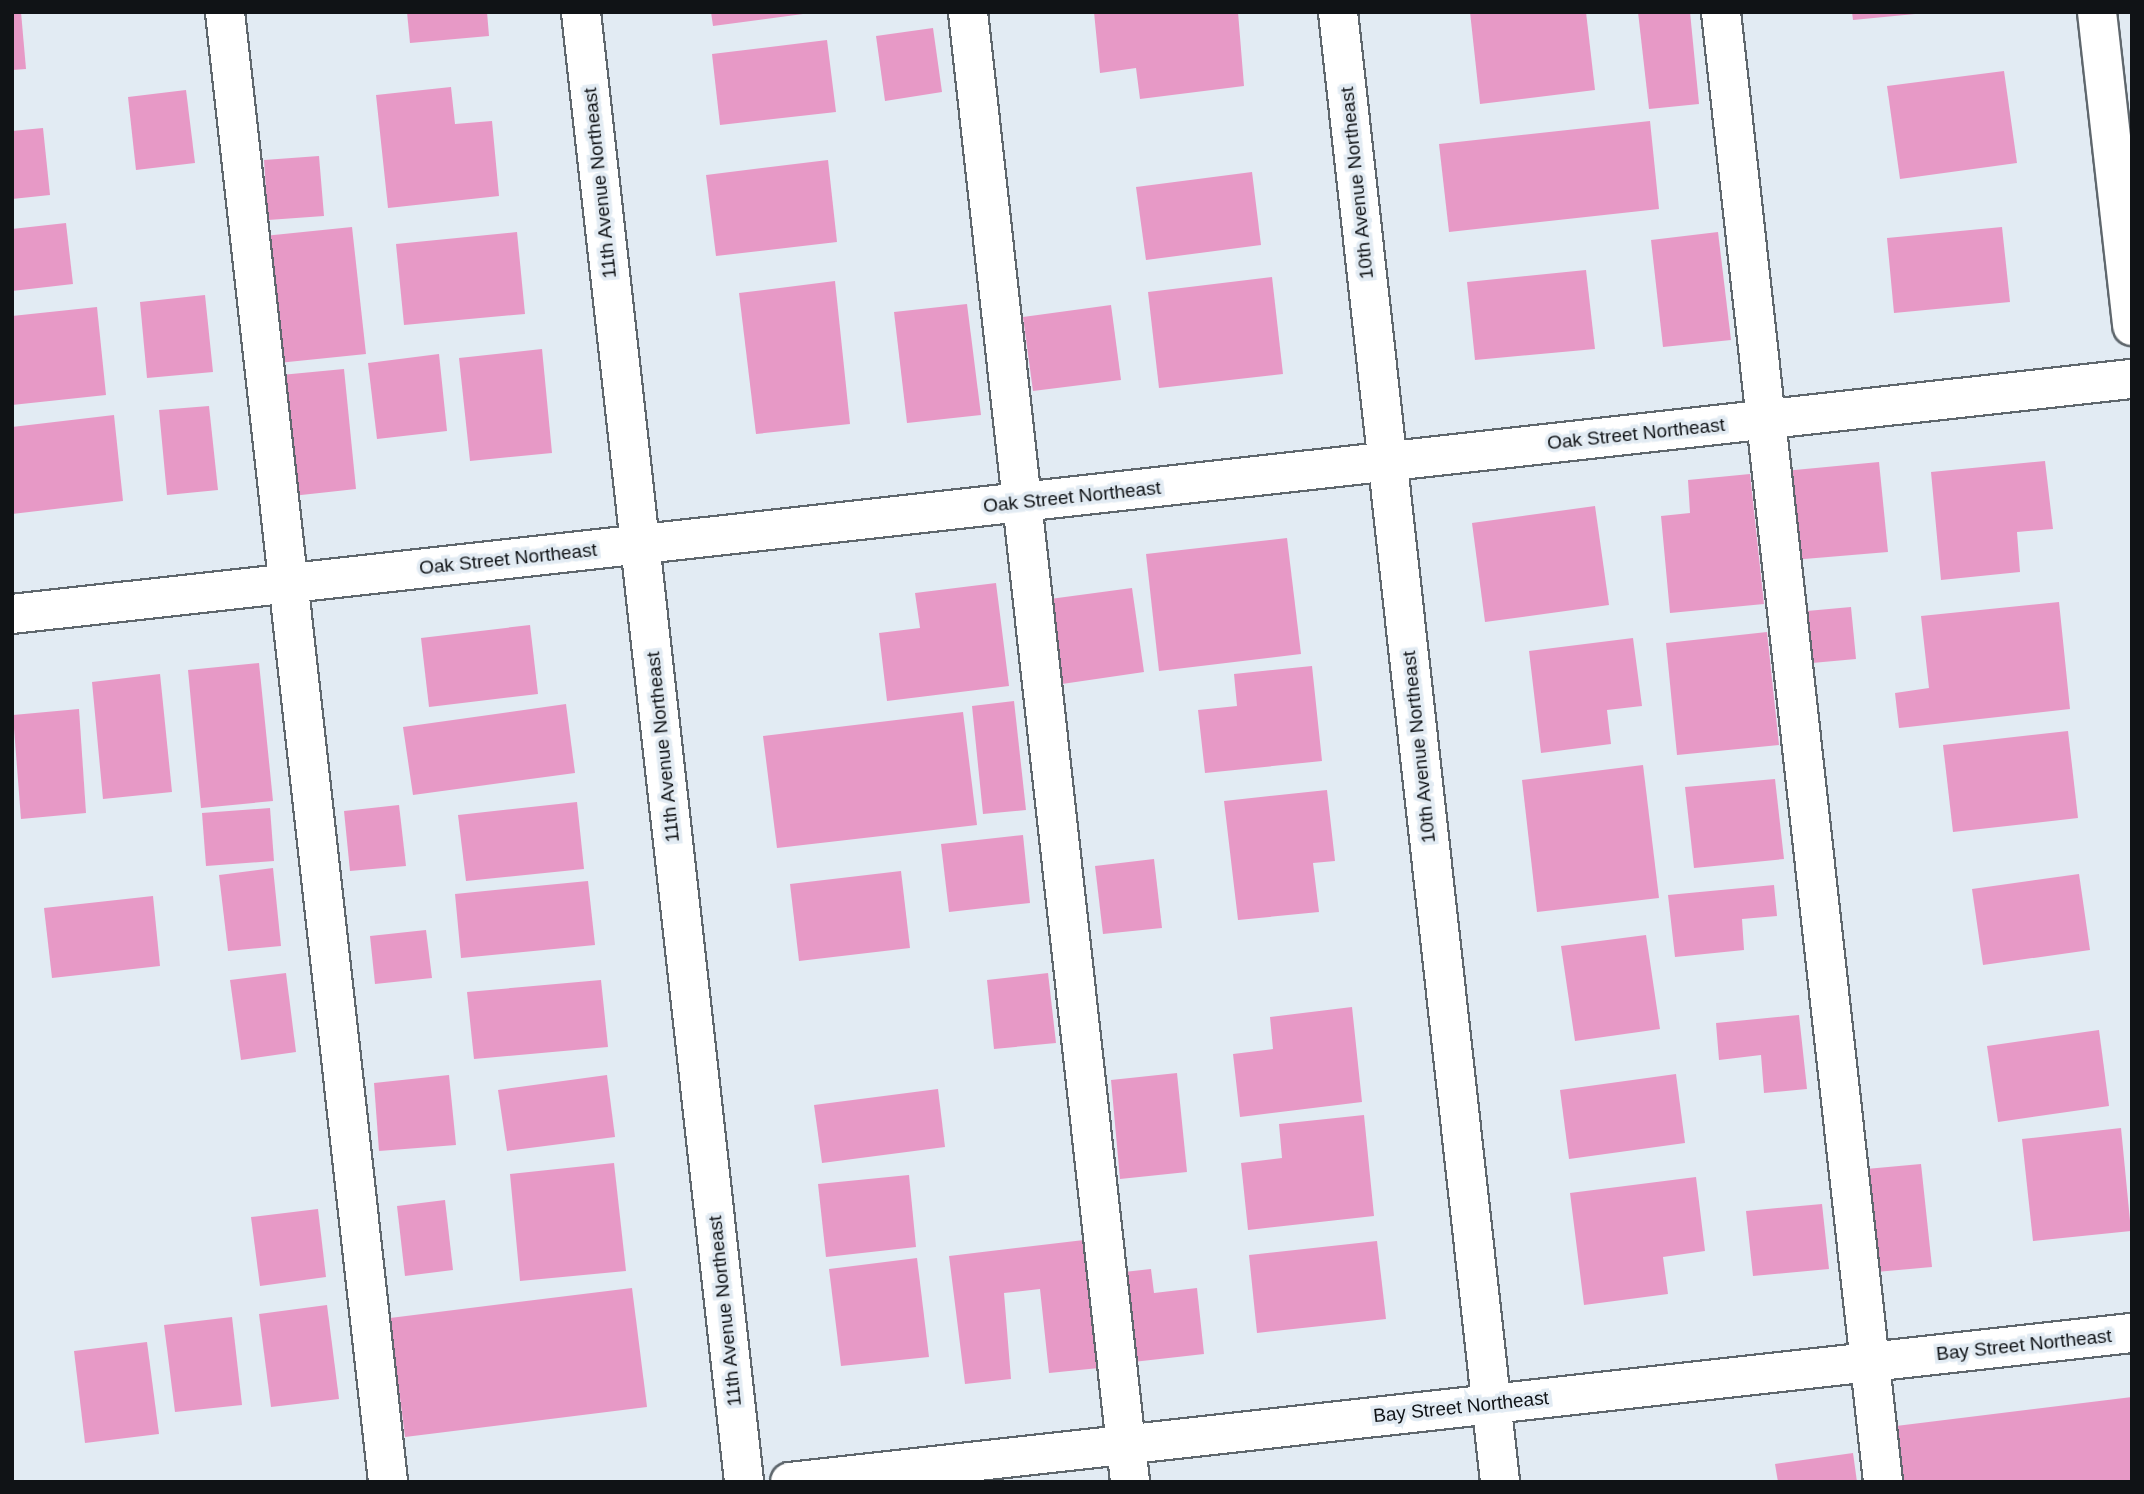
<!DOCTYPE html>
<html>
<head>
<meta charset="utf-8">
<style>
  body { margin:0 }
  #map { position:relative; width:2144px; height:1494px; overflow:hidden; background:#e2ebf3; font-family:Arial,sans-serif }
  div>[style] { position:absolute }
  .building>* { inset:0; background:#e799c6 }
  .roads { filter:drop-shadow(2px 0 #5f676d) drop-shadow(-2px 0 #5f676d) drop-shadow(0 2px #5f676d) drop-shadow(0 -2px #5f676d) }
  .minor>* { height:38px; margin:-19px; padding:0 19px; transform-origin:19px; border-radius:19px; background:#fff }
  span { translate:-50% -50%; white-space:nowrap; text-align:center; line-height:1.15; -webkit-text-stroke:7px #e2ebf3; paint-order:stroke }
  .street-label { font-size:19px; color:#101316 }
  .frame { position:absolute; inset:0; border:14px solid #101316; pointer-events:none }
</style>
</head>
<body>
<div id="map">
  <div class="building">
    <div style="clip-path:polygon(12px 12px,21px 12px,26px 69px,12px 70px)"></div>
    <div style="clip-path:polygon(407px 12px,487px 12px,489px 36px,410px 43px)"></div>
    <div style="clip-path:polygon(711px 12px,803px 12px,803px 14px,713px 26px)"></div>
    <div style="clip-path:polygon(1094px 12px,1238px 12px,1244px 86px,1140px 99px,1136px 68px,1100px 73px)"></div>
    <div style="clip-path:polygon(1470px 12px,1586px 12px,1595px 90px,1480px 104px)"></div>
    <div style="clip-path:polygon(1638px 12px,1690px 12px,1699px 104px,1649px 109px)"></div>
    <div style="clip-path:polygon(1852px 12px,1915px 12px,1915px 14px,1853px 20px)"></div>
    <div style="clip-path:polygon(933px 28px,942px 92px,885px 101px,876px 36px)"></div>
    <div style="clip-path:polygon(827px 40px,836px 112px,720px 125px,712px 54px)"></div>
    <div style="clip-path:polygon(2004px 71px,2017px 163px,1900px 179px,1887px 86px)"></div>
    <div style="clip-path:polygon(451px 87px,455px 124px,492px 121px,499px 196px,388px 208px,376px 95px)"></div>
    <div style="clip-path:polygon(186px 90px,195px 163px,136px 170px,128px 97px)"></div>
    <div style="clip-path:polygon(1650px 121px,1659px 209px,1449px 232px,1439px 144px)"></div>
    <div style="clip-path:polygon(43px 128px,50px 195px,12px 199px,12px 131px)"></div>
    <div style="clip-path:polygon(319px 156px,324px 216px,268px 220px,264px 160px)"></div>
    <div style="clip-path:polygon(828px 160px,837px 242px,716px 256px,706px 175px)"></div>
    <div style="clip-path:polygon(1252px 172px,1261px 245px,1146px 260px,1136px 187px)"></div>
    <div style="clip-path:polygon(66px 223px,73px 284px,12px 291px,12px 229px)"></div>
    <div style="clip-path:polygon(352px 227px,366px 354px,278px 363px,264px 236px)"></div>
    <div style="clip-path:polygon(2002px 227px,2010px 302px,1894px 313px,1887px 238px)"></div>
    <div style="clip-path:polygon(517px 232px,525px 314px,404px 325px,396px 244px)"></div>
    <div style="clip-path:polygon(1718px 232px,1731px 340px,1663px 347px,1651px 240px)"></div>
    <div style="clip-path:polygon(1586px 270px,1595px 349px,1475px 360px,1467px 282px)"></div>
    <div style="clip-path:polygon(1272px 277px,1283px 374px,1159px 388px,1148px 292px)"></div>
    <div style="clip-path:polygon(835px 281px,850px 424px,756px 434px,739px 293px)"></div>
    <div style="clip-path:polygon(205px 295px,213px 372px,147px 378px,140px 302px)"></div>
    <div style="clip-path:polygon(967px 304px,981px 415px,907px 423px,894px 312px)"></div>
    <div style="clip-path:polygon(1111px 305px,1121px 380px,1033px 391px,1023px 317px)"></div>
    <div style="clip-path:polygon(97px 307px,106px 395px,12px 405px,12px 316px)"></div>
    <div style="clip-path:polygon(542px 349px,552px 453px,470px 461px,459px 358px)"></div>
    <div style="clip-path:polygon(439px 354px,447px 431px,377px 439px,368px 363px)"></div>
    <div style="clip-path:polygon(344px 369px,356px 489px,292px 496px,281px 375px)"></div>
    <div style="clip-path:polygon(209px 406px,218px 490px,167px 495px,159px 410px)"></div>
    <div style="clip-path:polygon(114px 415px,123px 501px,12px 514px,12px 427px)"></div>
    <div style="clip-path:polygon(2045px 461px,2053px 529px,2017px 532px,2020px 572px,1941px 580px,1931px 472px)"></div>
    <div style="clip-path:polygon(1879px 462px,1888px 552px,1792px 560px,1784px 471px)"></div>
    <div style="clip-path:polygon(1750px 474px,1764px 604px,1670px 613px,1661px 516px,1690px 513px,1688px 480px)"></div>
    <div style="clip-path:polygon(1595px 506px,1609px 605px,1485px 622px,1472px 523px)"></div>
    <div style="clip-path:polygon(1287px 538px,1301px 654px,1159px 671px,1146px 554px)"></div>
    <div style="clip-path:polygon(996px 583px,1009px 686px,887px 701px,879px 633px,920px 628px,915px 593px)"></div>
    <div style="clip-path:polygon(1132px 588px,1144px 672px,1062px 684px,1050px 599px)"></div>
    <div style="clip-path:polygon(2059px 602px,2070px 709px,1899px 728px,1895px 693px,1929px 688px,1921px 616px)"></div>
    <div style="clip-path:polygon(1851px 607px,1856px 659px,1801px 664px,1796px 612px)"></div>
    <div style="clip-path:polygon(530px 625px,538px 694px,429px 707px,421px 638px)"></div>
    <div style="clip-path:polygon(1767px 632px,1779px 745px,1677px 755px,1666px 643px)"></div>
    <div style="clip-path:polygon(1633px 638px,1642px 706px,1607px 710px,1611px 744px,1541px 753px,1529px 651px)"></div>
    <div style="clip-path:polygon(259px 663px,273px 801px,201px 808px,188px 670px)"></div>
    <div style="clip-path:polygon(1312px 666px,1322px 761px,1205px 773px,1198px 710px,1237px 706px,1234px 674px)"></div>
    <div style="clip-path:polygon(160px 674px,172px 792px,103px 799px,92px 682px)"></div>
    <div style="clip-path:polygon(1014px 701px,1026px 810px,983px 814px,972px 706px)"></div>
    <div style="clip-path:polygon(566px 704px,575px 773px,413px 795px,403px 727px)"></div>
    <div style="clip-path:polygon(79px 709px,86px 813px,21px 819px,13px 715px)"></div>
    <div style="clip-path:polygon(963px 712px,977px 825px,777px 848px,763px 736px)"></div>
    <div style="clip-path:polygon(2068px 731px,2078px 818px,1953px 832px,1943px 745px)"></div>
    <div style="clip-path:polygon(1643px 765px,1659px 898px,1537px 912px,1522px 780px)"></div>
    <div style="clip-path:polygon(1775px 779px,1784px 859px,1694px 868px,1685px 787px)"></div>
    <div style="clip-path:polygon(1327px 790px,1335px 861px,1313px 863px,1319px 912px,1238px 920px,1224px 801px)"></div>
    <div style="clip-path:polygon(577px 802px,584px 869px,466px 881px,458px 815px)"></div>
    <div style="clip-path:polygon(399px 805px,406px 866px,350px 871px,344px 811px)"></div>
    <div style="clip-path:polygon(270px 808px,274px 861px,206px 866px,202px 813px)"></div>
    <div style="clip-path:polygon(1023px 835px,1030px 903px,949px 912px,941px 844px)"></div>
    <div style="clip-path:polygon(1154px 859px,1162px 928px,1103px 934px,1095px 866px)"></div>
    <div style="clip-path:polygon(273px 868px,281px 946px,228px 951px,219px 875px)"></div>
    <div style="clip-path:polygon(901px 871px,910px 948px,799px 961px,790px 884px)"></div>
    <div style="clip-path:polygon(2079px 874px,2090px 950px,1983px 965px,1972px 889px)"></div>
    <div style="clip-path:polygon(588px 881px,595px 945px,461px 958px,455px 894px)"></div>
    <div style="clip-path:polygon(1774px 885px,1777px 916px,1742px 919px,1744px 950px,1675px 957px,1668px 895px)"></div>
    <div style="clip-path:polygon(153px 896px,160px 966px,52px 978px,44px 908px)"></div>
    <div style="clip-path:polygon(426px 930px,432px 978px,375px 984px,370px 936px)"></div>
    <div style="clip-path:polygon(1646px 935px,1660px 1029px,1575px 1041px,1561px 946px)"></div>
    <div style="clip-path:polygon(286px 973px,296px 1052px,241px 1060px,230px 980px)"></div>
    <div style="clip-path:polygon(1048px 973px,1056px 1043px,994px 1049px,987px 980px)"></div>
    <div style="clip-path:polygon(601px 980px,608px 1047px,474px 1059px,467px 992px)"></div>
    <div style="clip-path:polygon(1352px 1007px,1362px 1102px,1240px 1117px,1233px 1054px,1273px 1049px,1270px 1017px)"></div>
    <div style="clip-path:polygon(1799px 1015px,1807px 1089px,1764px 1093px,1761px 1055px,1719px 1060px,1716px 1023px)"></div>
    <div style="clip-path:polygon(2099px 1030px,2109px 1106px,1998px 1122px,1987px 1046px)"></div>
    <div style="clip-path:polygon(1177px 1073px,1187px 1172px,1120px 1179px,1111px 1080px)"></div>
    <div style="clip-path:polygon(1676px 1074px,1685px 1143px,1569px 1159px,1560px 1090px)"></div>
    <div style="clip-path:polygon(449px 1075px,456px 1145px,379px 1151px,374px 1083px)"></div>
    <div style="clip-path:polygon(607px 1075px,615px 1137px,507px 1151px,498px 1090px)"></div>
    <div style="clip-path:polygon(938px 1089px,945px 1147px,822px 1163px,814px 1105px)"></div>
    <div style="clip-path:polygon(1364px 1115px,1374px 1216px,1248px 1230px,1241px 1163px,1282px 1158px,1279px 1124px)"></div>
    <div style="clip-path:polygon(2121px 1128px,2131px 1231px,2033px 1241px,2022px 1139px)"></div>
    <div style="clip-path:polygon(614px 1163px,626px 1271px,520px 1281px,510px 1174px)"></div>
    <div style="clip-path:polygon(1921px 1164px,1932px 1267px,1876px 1272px,1866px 1169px)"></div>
    <div style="clip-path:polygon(909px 1175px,916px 1247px,826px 1257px,818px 1184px)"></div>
    <div style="clip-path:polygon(1696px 1177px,1705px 1251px,1663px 1257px,1668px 1294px,1584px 1305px,1570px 1193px)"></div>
    <div style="clip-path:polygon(445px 1200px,453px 1270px,405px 1276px,397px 1206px)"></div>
    <div style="clip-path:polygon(1822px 1204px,1829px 1269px,1753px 1276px,1746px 1211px)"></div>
    <div style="clip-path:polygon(318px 1209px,326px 1277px,260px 1286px,251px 1217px)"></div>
    <div style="clip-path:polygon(1084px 1240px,1099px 1368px,1049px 1373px,1040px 1289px,1004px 1293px,1011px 1379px,965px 1384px,949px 1256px)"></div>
    <div style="clip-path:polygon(1377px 1241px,1386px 1319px,1257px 1333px,1249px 1255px)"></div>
    <div style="clip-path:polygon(917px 1258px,929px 1357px,841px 1366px,829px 1269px)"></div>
    <div style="clip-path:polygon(1151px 1269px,1154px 1293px,1197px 1288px,1204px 1354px,1133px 1362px,1124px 1272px)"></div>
    <div style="clip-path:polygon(632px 1288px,647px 1407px,405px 1437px,390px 1318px)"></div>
    <div style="clip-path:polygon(327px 1305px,339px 1399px,271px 1407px,259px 1314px)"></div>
    <div style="clip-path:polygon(232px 1317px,242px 1405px,175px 1412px,164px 1325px)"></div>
    <div style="clip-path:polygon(147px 1342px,159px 1434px,85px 1443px,74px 1351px)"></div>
    <div style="clip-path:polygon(2132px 1397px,2132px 1482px,1902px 1482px,1896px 1426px)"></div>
    <div style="clip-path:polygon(1853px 1453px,1857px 1482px,1778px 1482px,1775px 1464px)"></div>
  </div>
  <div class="roads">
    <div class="minor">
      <div style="left:225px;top:12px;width:1479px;rotate:83.67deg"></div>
      <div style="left:581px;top:12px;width:1479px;rotate:83.67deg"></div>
      <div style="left:968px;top:12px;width:1479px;rotate:83.71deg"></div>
      <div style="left:1338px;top:12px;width:1479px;rotate:83.71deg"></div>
      <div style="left:1721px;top:12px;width:1479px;rotate:83.71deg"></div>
      <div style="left:2097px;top:12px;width:316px;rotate:83.6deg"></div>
      <div style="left:12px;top:614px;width:2133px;rotate:-6.33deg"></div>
      <div style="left:790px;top:1482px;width:1350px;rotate:-6.34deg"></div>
    </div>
  </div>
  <div class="street-label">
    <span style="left:600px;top:183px;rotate:-96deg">11th Avenue Northeast</span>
    <span style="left:1357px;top:183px;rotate:-96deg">10th Avenue Northeast</span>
    <span style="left:1636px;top:434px;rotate:-6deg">Oak Street Northeast</span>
    <span style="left:1072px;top:497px;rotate:-6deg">Oak Street Northeast</span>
    <span style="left:508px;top:559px;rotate:-6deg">Oak Street Northeast</span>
    <span style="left:663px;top:747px;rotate:-96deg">11th Avenue Northeast</span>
    <span style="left:1419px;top:747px;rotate:-96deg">10th Avenue Northeast</span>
    <span style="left:725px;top:1311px;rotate:-96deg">11th Avenue Northeast</span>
    <span style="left:2024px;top:1345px;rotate:-6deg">Bay Street Northeast</span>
    <span style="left:1461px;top:1407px;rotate:-6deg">Bay Street Northeast</span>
  </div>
  <div class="frame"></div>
</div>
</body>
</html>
